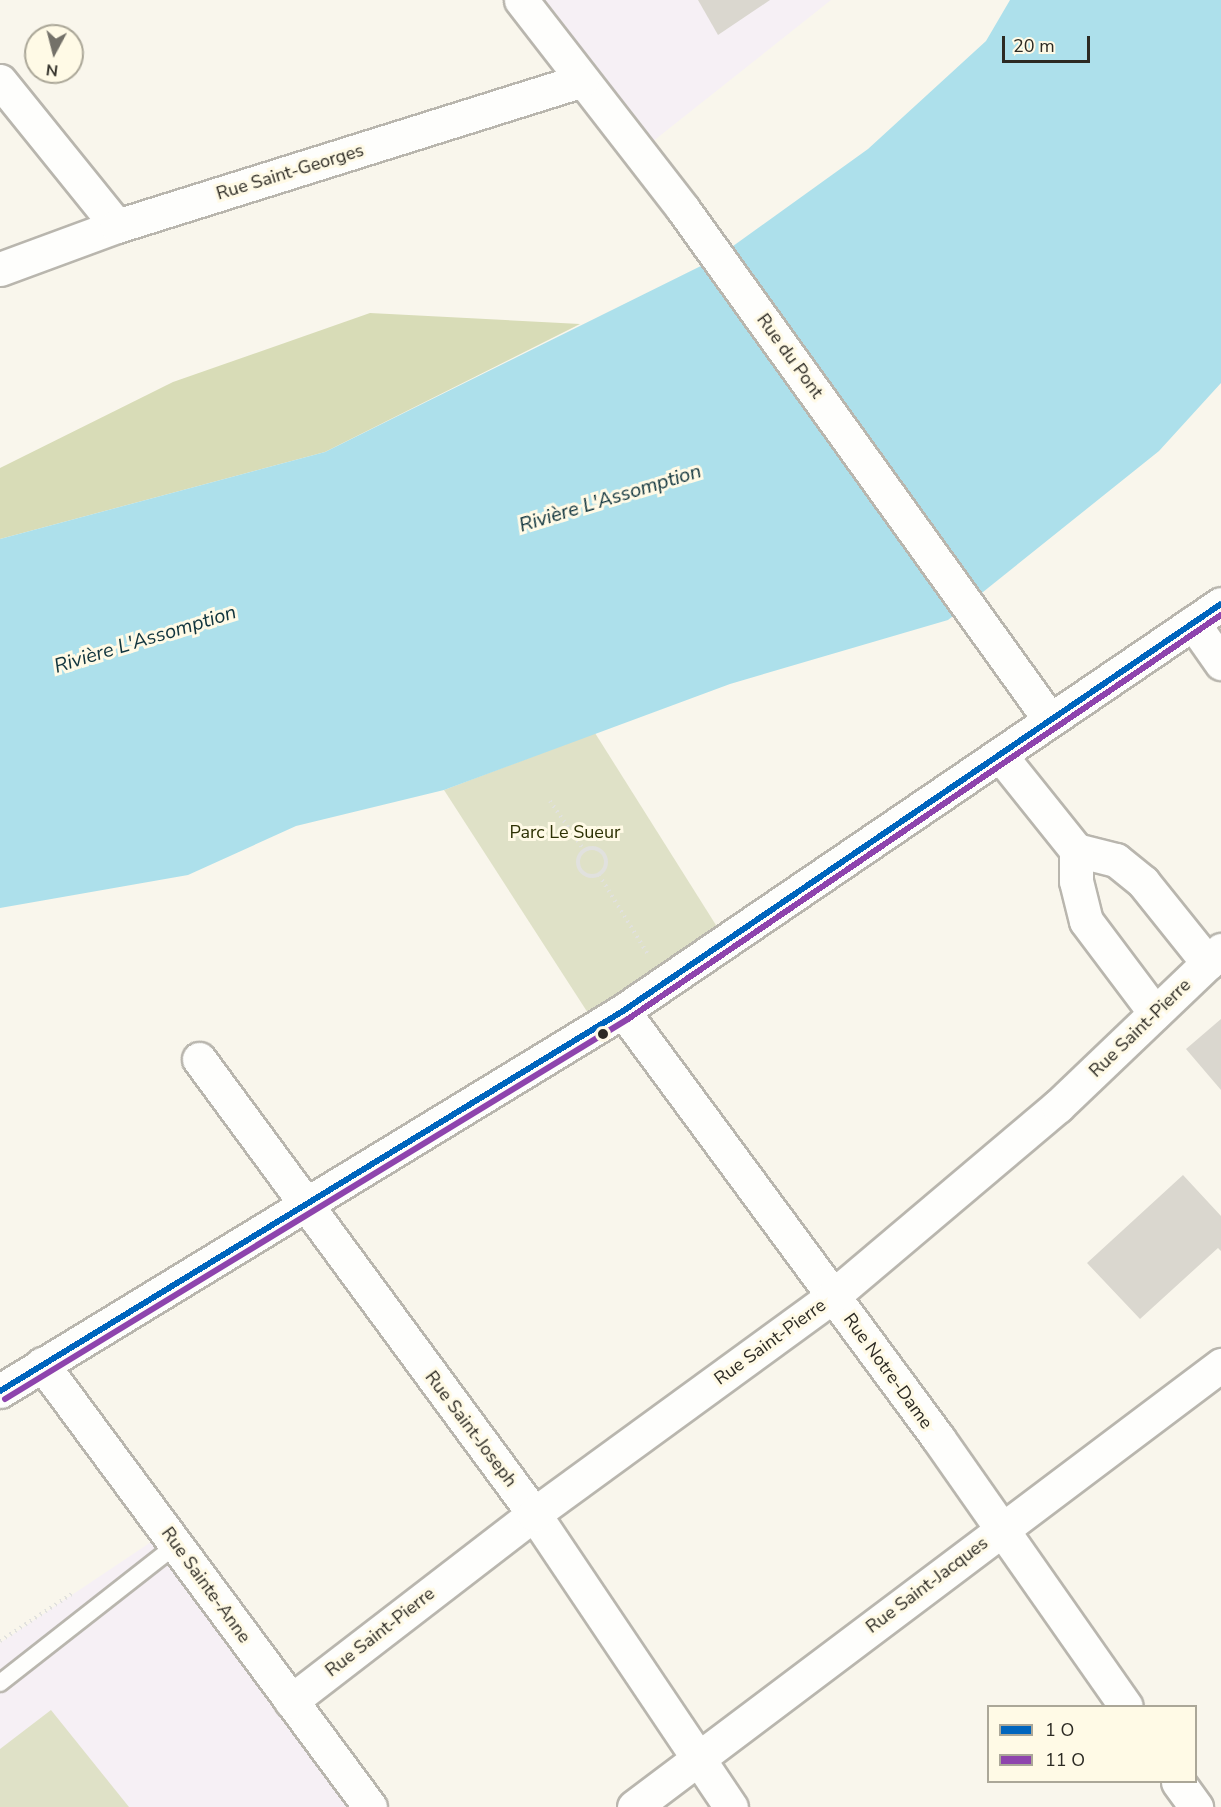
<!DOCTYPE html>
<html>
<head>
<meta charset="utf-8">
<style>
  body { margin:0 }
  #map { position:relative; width:1221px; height:1807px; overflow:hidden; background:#f9f6ec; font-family:"Nunito Sans",sans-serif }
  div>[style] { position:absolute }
  .education>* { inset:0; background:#f6f0f5 }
  .green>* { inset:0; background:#dfe1c7 }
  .forest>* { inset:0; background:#d8dcb7 }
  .water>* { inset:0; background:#ade0eb }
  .building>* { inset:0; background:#dad7cf }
  .path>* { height:4px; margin-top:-2px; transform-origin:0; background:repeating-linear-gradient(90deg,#e1e1de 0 1.5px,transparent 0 6px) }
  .path>.ring { margin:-2px; padding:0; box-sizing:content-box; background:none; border:4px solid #e1e1de; border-radius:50% }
  .roads { filter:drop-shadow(2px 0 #b9b6ae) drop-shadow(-2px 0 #b9b6ae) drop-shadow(0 2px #b9b6ae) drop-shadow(0 -2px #b9b6ae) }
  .service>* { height:16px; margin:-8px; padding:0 8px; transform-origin:8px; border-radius:8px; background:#fefefc }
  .minor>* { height:33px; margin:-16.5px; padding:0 16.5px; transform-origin:16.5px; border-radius:16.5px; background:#fefefc }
  .tertiary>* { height:33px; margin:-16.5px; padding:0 16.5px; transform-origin:16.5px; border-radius:16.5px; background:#fefefc }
  .bus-1>* { height:6px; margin:-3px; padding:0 3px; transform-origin:3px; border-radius:3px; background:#0065bd }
  .bus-2>* { height:6px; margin:-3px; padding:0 3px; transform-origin:3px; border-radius:3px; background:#8e44ad }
  .dots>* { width:16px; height:16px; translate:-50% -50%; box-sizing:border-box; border:3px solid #fffae6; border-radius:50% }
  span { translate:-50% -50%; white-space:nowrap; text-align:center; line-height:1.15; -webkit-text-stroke:6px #fffae6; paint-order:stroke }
  .street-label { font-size:18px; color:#2c2a23 }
  .park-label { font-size:18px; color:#2d3103 }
  .water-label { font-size:20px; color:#10343d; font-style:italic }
  .legend { position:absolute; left:987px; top:1705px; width:210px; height:78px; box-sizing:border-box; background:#fffae6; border:2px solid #aba798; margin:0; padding:8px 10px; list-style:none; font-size:18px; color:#2c2a23 }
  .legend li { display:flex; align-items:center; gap:12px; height:30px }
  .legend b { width:30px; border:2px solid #aba798 }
  .north { position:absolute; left:24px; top:24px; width:60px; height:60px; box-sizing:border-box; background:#fffae6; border:2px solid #aba798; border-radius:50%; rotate:187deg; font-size:16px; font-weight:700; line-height:24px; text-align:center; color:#2c2a23 }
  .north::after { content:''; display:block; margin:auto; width:21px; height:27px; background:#747169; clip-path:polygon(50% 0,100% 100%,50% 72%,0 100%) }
  .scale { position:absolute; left:1002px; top:36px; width:88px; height:27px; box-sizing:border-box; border:3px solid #2c2a23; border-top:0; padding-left:8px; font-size:18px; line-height:21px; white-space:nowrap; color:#2c2a23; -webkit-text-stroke:4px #fffae6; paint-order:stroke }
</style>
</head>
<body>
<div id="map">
  <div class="education">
    <div style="clip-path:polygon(521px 0,831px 0,652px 142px)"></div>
    <div style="clip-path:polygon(166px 1532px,370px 1807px,0 1807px,0 1643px)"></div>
  </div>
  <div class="green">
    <div style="clip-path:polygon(595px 733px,726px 941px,597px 1027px,444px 790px)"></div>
    <div style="clip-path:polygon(51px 1710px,129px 1807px,0 1807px,0 1749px)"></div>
  </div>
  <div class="forest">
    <div style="clip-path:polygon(370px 313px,580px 324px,325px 452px,0 539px,0 468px,173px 382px)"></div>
  </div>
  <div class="water">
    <div style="clip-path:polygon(1010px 0,1221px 0,1221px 383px,1159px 451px,948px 620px,730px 684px,444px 790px,296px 826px,188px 875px,0 908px,0 539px,325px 452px,715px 259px,868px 149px,986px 41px)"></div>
  </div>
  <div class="building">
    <div style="clip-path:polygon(698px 0,770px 0,718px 35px)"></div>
    <div style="clip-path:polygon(1221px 1019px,1221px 1090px,1186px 1049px)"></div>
    <div style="clip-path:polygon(1183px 1175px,1221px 1216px,1221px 1251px,1218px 1248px,1140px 1319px,1087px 1263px)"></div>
  </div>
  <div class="path">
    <div style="left:550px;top:801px;width:60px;rotate:55.2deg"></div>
    <div class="ring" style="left:578px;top:848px;width:24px;height:24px"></div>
    <div style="left:599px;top:875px;width:95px;rotate:58.3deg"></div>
    <div style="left:0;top:1641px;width:87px;rotate:-33.3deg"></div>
  </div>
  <div class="roads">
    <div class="service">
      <div style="left:0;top:1683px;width:224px;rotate:-38.1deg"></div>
    </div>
    <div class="minor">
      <div style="left:521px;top:0;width:264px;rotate:52.2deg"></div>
      <div style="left:683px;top:209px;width:629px;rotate:54.31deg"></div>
      <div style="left:0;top:81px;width:186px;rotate:51.1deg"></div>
      <div style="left:0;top:269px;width:125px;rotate:-20.2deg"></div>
      <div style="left:117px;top:226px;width:487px;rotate:-17.4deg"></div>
      <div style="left:1193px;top:623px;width:49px;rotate:55deg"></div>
      <div style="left:1000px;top:755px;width:122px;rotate:51.3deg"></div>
      <div style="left:1076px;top:850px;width:41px;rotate:14deg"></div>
      <div style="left:1116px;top:860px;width:35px;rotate:39deg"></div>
      <div style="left:1143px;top:882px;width:104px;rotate:51.3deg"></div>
      <div style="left:1076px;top:850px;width:31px;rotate:90deg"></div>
      <div style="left:1076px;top:881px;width:41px;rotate:76deg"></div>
      <div style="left:1086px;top:921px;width:115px;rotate:53.1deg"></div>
      <div style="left:623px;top:1011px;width:531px;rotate:53.58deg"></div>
      <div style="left:938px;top:1438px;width:327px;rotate:55deg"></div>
      <div style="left:199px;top:1059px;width:565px;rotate:53.64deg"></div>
      <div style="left:534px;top:1514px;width:353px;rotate:56.1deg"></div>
      <div style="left:42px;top:1364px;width:551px;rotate:53.48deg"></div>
      <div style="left:291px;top:1701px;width:307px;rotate:-37.6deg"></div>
      <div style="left:534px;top:1514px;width:370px;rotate:-36.1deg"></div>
      <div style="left:833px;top:1296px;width:294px;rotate:-40.2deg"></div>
      <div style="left:1058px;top:1106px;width:226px;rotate:-43.7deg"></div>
      <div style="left:1178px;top:1782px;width:31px;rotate:54deg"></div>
      <div style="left:634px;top:1807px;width:735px;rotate:-36.98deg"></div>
    </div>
    <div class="tertiary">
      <div style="left:0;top:1391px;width:730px;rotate:-31.38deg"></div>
      <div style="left:623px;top:1011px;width:723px;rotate:-34.24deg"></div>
    </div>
  </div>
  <div class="bus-1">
    <div style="left:0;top:1391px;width:730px;rotate:-31.38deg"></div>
    <div style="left:623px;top:1011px;width:723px;rotate:-34.24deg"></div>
  </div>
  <div class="bus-2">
    <div style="left:5px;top:1399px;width:730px;rotate:-31.38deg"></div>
    <div style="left:628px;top:1019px;width:718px;rotate:-34.27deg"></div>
  </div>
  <div class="dots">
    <div style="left:603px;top:1034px;background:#2c2a23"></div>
  </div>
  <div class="street-label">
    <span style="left:290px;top:172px;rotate:-17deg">Rue Saint-Georges</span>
    <span style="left:790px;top:356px;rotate:54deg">Rue du Pont</span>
    <span style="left:1140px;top:1028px;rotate:-44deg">Rue Saint-Pierre</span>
    <span style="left:770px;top:1342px;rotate:-36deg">Rue Saint-Pierre</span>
    <span style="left:888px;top:1371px;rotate:54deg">Rue Notre-Dame</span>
    <span style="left:471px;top:1429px;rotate:53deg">Rue Saint-Joseph</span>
    <span style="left:206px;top:1585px;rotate:54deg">Rue Sainte-Anne</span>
    <span style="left:927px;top:1585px;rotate:-37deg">Rue Saint-Jacques</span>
    <span style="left:380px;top:1632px;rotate:-38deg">Rue Saint-Pierre</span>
  </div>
  <div class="park-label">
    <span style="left:565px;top:832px">Parc Le Sueur</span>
  </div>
  <div class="water-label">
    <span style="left:610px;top:498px;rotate:-17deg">Rivière L'Assomption</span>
    <span style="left:145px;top:639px;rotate:-17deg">Rivière L'Assomption</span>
  </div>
  <ul class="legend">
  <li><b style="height:8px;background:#0065bd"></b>1 O</li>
  <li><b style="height:8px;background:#8e44ad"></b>11 O</li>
  </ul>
  <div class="north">N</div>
  <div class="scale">20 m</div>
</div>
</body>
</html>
